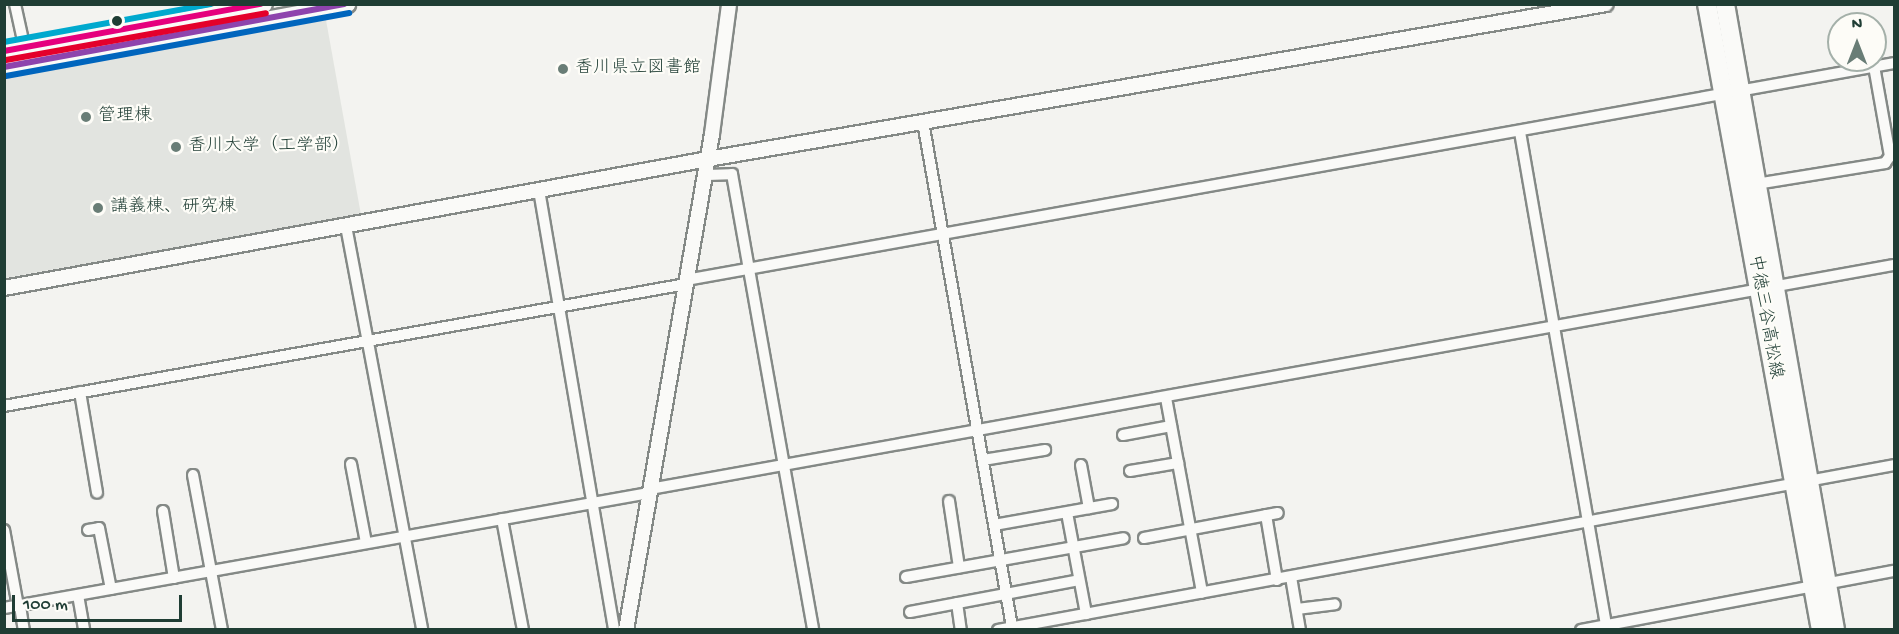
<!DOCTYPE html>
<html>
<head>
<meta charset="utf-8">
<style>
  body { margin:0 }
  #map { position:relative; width:1899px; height:634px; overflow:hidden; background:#f3f3f0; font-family:"Gochi Hand","Klee One",sans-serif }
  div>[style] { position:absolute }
  .built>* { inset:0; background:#e2e4e0 }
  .roads { filter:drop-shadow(2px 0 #848986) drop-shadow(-2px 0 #848986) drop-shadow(0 2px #848986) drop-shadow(0 -2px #848986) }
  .minor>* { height:10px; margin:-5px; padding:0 5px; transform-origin:5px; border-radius:5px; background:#fafaf8 }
  .tertiary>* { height:14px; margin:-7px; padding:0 7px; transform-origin:7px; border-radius:7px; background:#fafaf8 }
  .secondary>* { height:15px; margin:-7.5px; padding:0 7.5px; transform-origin:7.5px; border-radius:7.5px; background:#fafaf8 }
  .primary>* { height:18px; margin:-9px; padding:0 9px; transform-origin:9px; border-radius:9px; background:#fafaf8 }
  .bus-1>* { height:6px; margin:-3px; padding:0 3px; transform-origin:3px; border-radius:3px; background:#8e44ad }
  .bus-2>* { height:6px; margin:-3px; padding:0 3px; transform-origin:3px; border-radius:3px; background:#0065bd }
  .bus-3>* { height:6px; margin:-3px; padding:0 3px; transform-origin:3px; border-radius:3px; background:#e5007d }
  .bus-4>* { height:6px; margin:-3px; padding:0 3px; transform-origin:3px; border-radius:3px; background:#e4002b }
  .bus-5>* { height:6px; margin:-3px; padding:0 3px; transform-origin:3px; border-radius:3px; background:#00a9ce }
  .dots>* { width:16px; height:16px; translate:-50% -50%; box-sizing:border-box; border:3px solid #fdfcf7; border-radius:50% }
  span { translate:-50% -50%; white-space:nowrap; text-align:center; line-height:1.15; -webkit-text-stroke:4.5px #fdfcf7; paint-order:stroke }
  .poi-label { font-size:18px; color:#1f3d34 }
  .left { translate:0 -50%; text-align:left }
  .street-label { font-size:18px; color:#1f3d34 }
  .frame { position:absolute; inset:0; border:6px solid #1f3d34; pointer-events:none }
  .north { position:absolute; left:1827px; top:12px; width:60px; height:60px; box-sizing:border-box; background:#fdfcf7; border:2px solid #a4b0a9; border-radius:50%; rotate:0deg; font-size:16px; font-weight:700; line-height:24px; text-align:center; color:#1f3d34 }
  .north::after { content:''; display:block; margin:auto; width:21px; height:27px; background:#697d76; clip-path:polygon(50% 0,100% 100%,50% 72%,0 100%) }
  .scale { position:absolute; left:12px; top:595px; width:170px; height:27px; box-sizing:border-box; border:3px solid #1f3d34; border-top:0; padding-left:8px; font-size:18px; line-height:21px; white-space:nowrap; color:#1f3d34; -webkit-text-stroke:4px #fdfcf7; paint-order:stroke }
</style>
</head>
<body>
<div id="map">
  <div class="built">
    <div style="clip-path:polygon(326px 20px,361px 215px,5px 278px,5px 78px)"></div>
  </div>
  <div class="roads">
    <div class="minor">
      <div style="left:15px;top:4px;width:51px;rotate:77.6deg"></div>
      <div style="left:923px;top:122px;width:513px;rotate:80deg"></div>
      <div style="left:1520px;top:132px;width:500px;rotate:80.1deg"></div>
      <div style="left:705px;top:175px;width:27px;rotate:-2deg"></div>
      <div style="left:732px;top:174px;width:463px;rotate:79.9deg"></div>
      <div style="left:1756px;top:184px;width:131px;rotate:-9.2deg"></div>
      <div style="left:1885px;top:163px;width:9px;rotate:-54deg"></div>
      <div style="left:1890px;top:156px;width:91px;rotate:-100.1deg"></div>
      <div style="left:539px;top:190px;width:446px;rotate:80.3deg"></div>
      <div style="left:346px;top:226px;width:411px;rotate:79.3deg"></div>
      <div style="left:686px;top:280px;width:1227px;rotate:-10.18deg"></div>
      <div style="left:80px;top:392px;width:102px;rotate:80.4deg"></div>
      <div style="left:1166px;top:398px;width:198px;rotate:79.5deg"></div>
      <div style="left:4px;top:406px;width:693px;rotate:-10.14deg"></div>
      <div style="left:1123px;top:435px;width:49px;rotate:-10.6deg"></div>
      <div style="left:983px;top:460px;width:63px;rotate:-9.2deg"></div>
      <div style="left:351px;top:464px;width:80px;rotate:79.2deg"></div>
      <div style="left:1081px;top:465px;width:44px;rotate:79.5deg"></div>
      <div style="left:1130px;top:471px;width:49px;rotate:-9.5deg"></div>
      <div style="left:193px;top:475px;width:158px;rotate:79.4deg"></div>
      <div style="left:650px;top:489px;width:1264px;rotate:-10.21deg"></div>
      <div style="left:949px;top:501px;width:67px;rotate:81.4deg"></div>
      <div style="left:163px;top:511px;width:68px;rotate:80.7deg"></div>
      <div style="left:1067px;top:513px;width:103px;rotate:79.3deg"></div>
      <div style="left:1266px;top:515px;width:66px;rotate:80.4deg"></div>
      <div style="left:502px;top:519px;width:113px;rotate:79.3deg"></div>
      <div style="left:994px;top:525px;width:120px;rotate:-10.1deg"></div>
      <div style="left:4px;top:530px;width:77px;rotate:79.6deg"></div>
      <div style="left:88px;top:530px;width:11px;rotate:-10deg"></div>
      <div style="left:99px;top:528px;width:62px;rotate:78.9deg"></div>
      <div style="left:1144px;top:538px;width:136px;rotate:-10.6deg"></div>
      <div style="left:906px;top:577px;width:221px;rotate:-10.1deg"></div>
      <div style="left:1291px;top:577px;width:54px;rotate:80.4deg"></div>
      <div style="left:78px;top:595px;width:36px;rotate:80deg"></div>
      <div style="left:957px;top:603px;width:27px;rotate:82deg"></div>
      <div style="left:20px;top:606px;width:24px;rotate:81deg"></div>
      <div style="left:4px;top:608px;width:655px;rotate:-10.11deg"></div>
      <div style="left:1297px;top:609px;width:38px;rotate:-7deg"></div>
      <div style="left:910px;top:612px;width:172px;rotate:-10.7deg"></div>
      <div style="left:998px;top:630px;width:911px;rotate:-10.43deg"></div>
      <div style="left:1581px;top:630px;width:319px;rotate:-10.7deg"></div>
    </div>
    <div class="tertiary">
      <div style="left:4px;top:288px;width:716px;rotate:-10.38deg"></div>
      <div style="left:708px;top:159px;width:911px;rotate:-9.79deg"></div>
      <div style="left:626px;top:630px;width:503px;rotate:-80.16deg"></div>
      <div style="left:712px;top:134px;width:131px;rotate:-82.5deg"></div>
    </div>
    <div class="secondary">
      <div style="left:4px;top:51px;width:264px;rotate:-10.2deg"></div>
      <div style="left:4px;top:67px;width:349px;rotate:-10.4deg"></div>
    </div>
    <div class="primary">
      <div style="left:1707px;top:4px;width:636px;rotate:79.68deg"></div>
      <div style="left:1725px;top:4px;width:636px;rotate:80.03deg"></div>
    </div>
  </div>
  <div class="bus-1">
    <div style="left:4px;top:67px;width:346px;rotate:-10.5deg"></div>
  </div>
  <div class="bus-2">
    <div style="left:6px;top:76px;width:349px;rotate:-10.4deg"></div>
  </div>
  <div class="bus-3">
    <div style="left:4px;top:51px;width:261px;rotate:-10.4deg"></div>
  </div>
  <div class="bus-4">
    <div style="left:6px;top:60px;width:264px;rotate:-10.2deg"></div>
  </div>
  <div class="bus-5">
    <div style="left:4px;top:42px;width:210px;rotate:-10.4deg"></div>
  </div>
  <div class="dots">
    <div style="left:117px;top:21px;background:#1f3d34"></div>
    <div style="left:563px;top:69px;background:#697d76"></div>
    <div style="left:86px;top:117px;background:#697d76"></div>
    <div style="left:176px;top:147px;background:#697d76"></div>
    <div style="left:98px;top:208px;background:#697d76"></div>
  </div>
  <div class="poi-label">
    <span class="left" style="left:575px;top:69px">香川県立図書館</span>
    <span class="left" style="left:98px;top:117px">管理棟</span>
    <span class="left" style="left:188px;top:147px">香川大学（工学部）</span>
    <span class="left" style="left:110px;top:208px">講義棟、研究棟</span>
  </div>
  <div class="street-label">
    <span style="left:1764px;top:317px;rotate:80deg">中徳三谷高松線</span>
  </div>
  <div class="frame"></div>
  <div class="north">N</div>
  <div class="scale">100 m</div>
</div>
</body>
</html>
